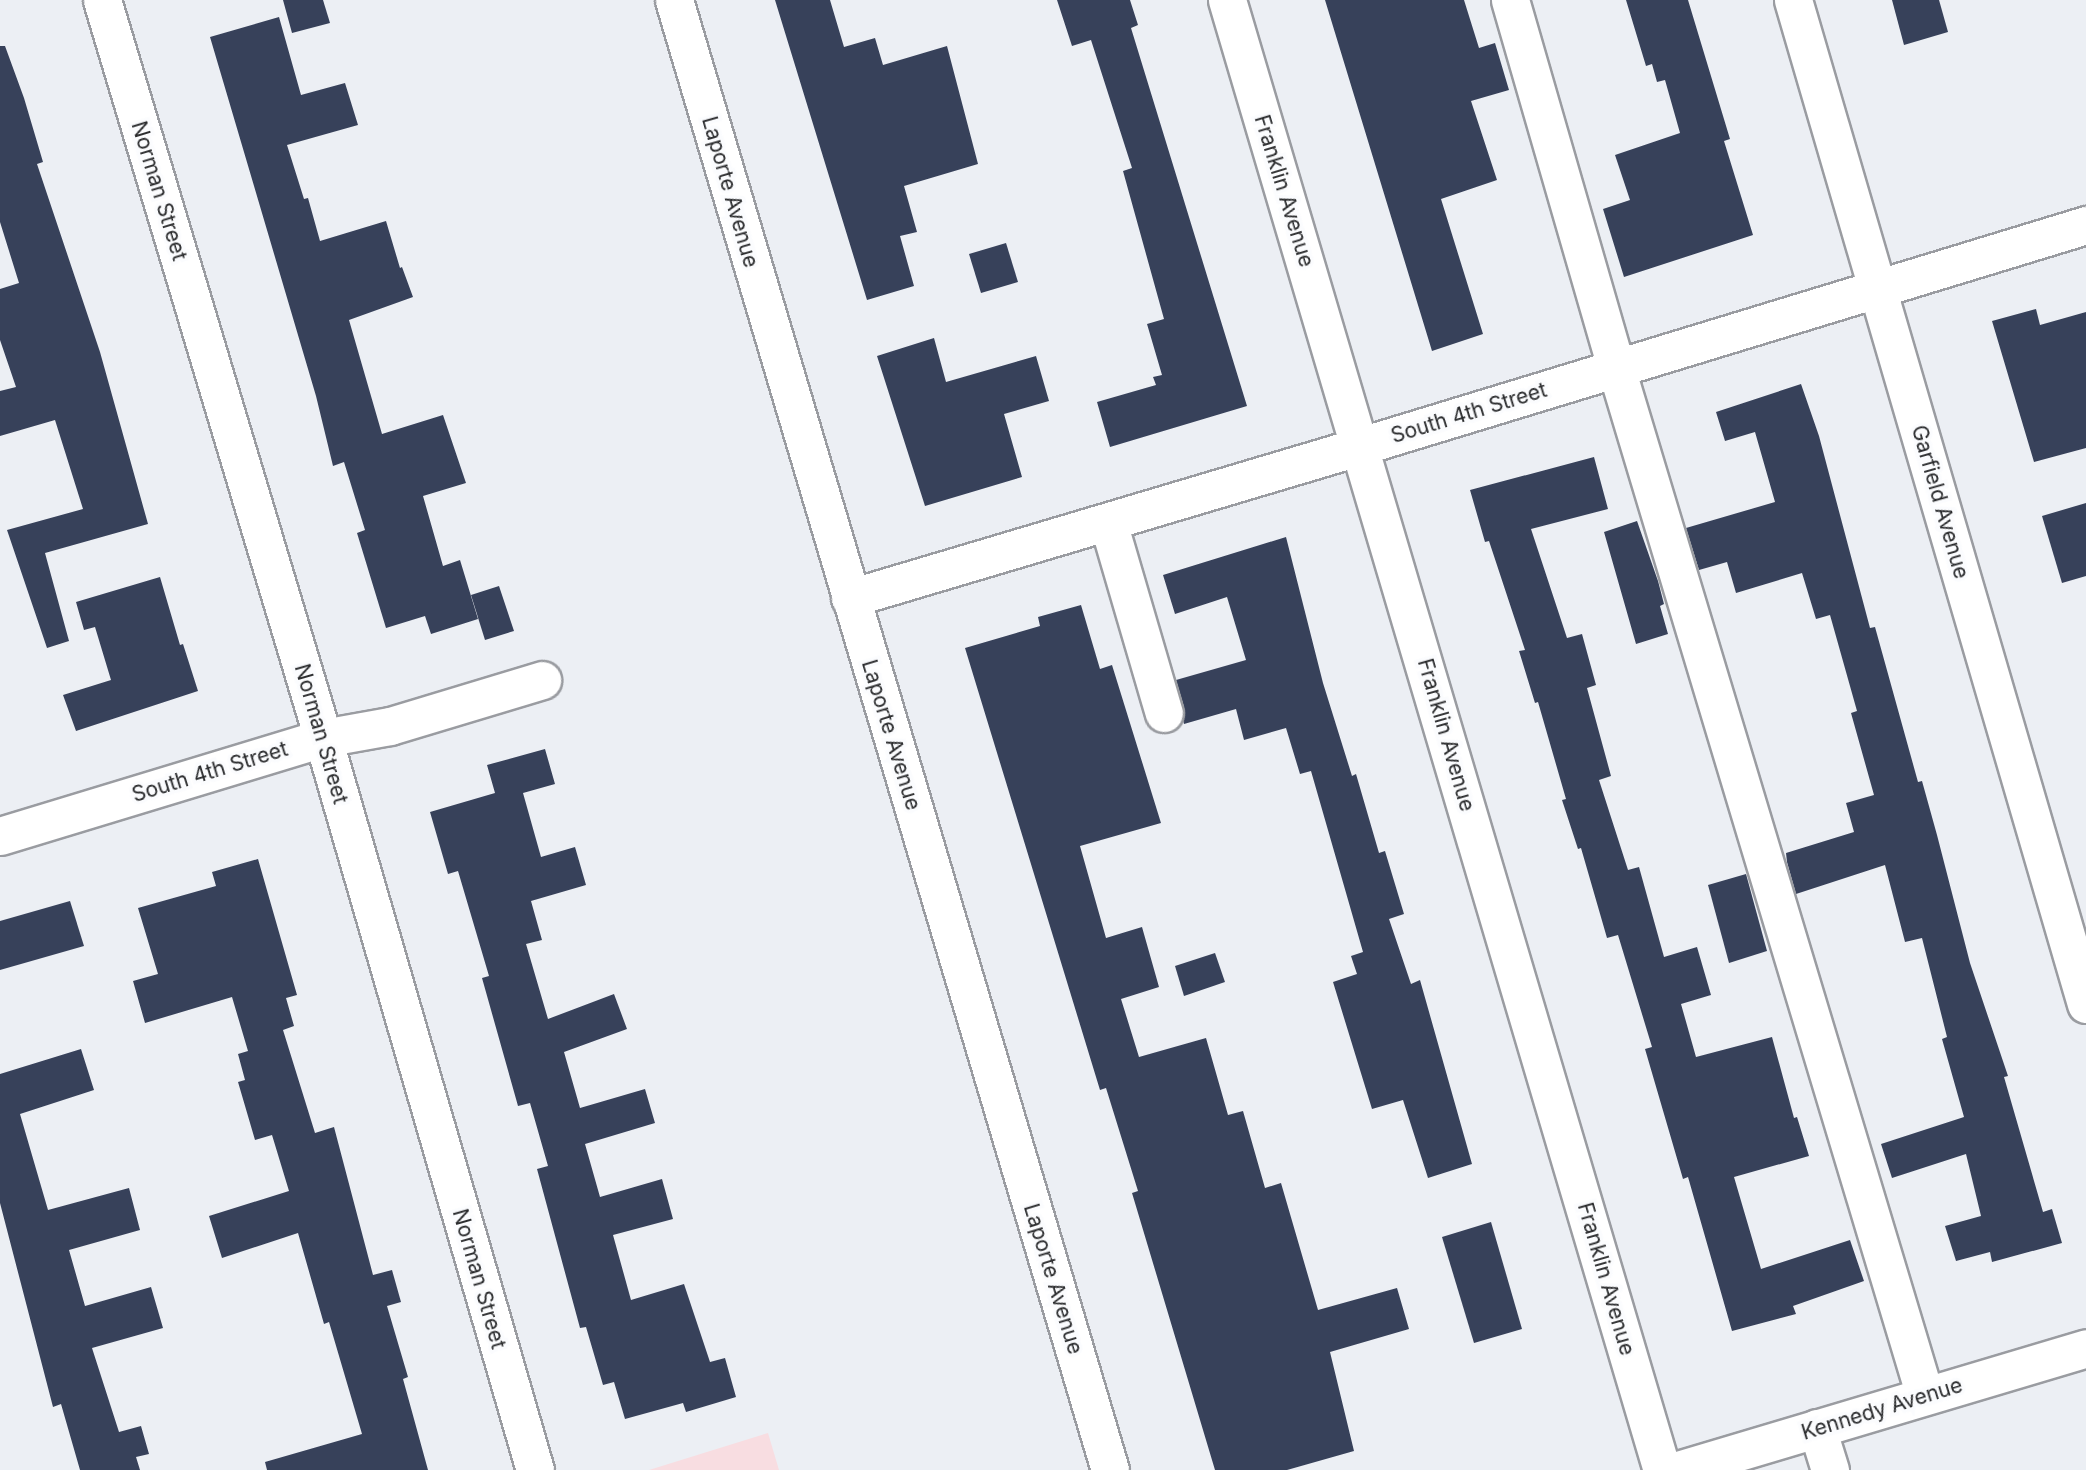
<!DOCTYPE html>
<html>
<head>
<meta charset="utf-8">
<style>
  body { margin:0 }
  #map { position:relative; width:2086px; height:1470px; overflow:hidden; background:#eceff4; font-family:Inter,sans-serif }
  div>[style] { position:absolute }
  .commercial>* { inset:0; background:#f8dde1 }
  .building>* { inset:0; background:#37415a }
  .roads { filter:drop-shadow(2px 0 #9a9ca1) drop-shadow(-2px 0 #9a9ca1) drop-shadow(0 2px #9a9ca1) drop-shadow(0 -2px #9a9ca1) }
  .minor>* { height:37px; margin:-18.5px; padding:0 18.5px; transform-origin:18.5px; border-radius:18.5px; background:#fff }
  span { translate:-50% -50%; white-space:nowrap; text-align:center; line-height:1.15; -webkit-text-stroke:7px #fbfcfe; paint-order:stroke }
  .street-label { font-size:21px; color:#292a2c }
</style>
</head>
<body>
<div id="map">
  <div class="commercial">
    <div style="clip-path:polygon(768px 1433px,779px 1470px,649px 1470px)"></div>
  </div>
  <div class="building">
    <div style="clip-path:polygon(283px 0,323px 0,330px 23px,292px 33px)"></div>
    <div style="clip-path:polygon(775px 0,830px 0,844px 47px,875px 38px,883px 65px,947px 46px,978px 164px,904px 186px,917px 232px,900px 236px,914px 286px,867px 300px)"></div>
    <div style="clip-path:polygon(1057px 0,1130px 0,1138px 25px,1131px 28px,1247px 406px,1110px 447px,1097px 402px,1156px 385px,1153px 377px,1162px 375px,1147px 324px,1164px 319px,1123px 171px,1132px 168px,1091px 40px,1072px 46px)"></div>
    <div style="clip-path:polygon(1325px 0,1464px 0,1479px 48px,1495px 43px,1509px 90px,1471px 101px,1497px 180px,1441px 199px,1483px 334px,1432px 351px)"></div>
    <div style="clip-path:polygon(1626px 0,1688px 0,1730px 139px,1724px 141px,1753px 235px,1624px 277px,1603px 209px,1630px 200px,1615px 155px,1680px 133px,1665px 80px,1657px 82px,1652px 64px,1646px 66px)"></div>
    <div style="clip-path:polygon(1892px 0,1939px 0,1948px 32px,1904px 45px)"></div>
    <div style="clip-path:polygon(279px 17px,301px 95px,345px 83px,358px 125px,287px 145px,304px 199px,308px 198px,320px 241px,386px 221px,400px 268px,402px 267px,413px 297px,349px 320px,382px 434px,443px 415px,466px 483px,423px 496px,443px 566px,460px 560px,478px 619px,431px 634px,425px 616px,386px 628px,357px 533px,365px 530px,344px 462px,333px 466px,316px 396px,210px 37px)"></div>
    <div style="clip-path:polygon(0 46px,5px 46px,24px 98px,43px 162px,37px 164px,100px 352px,148px 524px,45px 553px,69px 641px,47px 648px,7px 530px,83px 509px,55px 420px,0 436px,0 391px,16px 387px,0 340px,0 289px,19px 283px,0 222px)"></div>
    <div style="clip-path:polygon(1006px 243px,1018px 282px,981px 293px,969px 254px)"></div>
    <div style="clip-path:polygon(2036px 309px,2040px 325px,2086px 312px,2086px 448px,2034px 462px,1992px 321px)"></div>
    <div style="clip-path:polygon(934px 338px,946px 382px,1036px 356px,1049px 401px,1004px 414px,1022px 477px,925px 506px,877px 356px)"></div>
    <div style="clip-path:polygon(1801px 384px,1819px 436px,1870px 628px,1875px 627px,1918px 782px,1922px 781px,1937px 835px,1970px 963px,2008px 1076px,2004px 1077px,2043px 1212px,2052px 1209px,2062px 1243px,1992px 1262px,1990px 1252px,1956px 1261px,1945px 1226px,1981px 1216px,1966px 1154px,1892px 1178px,1881px 1144px,1964px 1117px,1942px 1039px,1947px 1037px,1922px 938px,1905px 942px,1885px 865px,1796px 894px,1787px 862px,1786px 853px,1854px 832px,1846px 803px,1874px 795px,1851px 713px,1857px 711px,1830px 615px,1816px 619px,1802px 573px,1736px 593px,1727px 562px,1699px 570px,1686px 528px,1775px 502px,1755px 432px,1725px 441px,1716px 412px)"></div>
    <div style="clip-path:polygon(1594px 457px,1608px 509px,1531px 529px,1567px 638px,1582px 634px,1596px 685px,1587px 688px,1611px 776px,1599px 780px,1628px 870px,1639px 867px,1664px 957px,1697px 947px,1711px 995px,1681px 1004px,1696px 1057px,1772px 1037px,1794px 1118px,1797px 1117px,1809px 1156px,1734px 1177px,1761px 1269px,1850px 1240px,1864px 1281px,1793px 1306px,1796px 1314px,1732px 1331px,1688px 1177px,1683px 1179px,1645px 1049px,1652px 1047px,1618px 935px,1607px 938px,1581px 848px,1578px 849px,1562px 800px,1566px 799px,1538px 702px,1535px 703px,1519px 651px,1525px 650px,1489px 541px,1485px 542px,1470px 490px)"></div>
    <div style="clip-path:polygon(2086px 503px,2086px 576px,2062px 583px,2042px 516px)"></div>
    <div style="clip-path:polygon(1637px 521px,1658px 581px,1664px 604px,1660px 606px,1668px 634px,1636px 644px,1604px 532px)"></div>
    <div style="clip-path:polygon(1286px 537px,1323px 683px,1352px 776px,1356px 774px,1379px 853px,1385px 851px,1404px 914px,1389px 919px,1411px 984px,1420px 980px,1472px 1164px,1428px 1178px,1403px 1100px,1372px 1109px,1333px 982px,1357px 974px,1351px 956px,1363px 952px,1311px 771px,1300px 774px,1286px 728px,1244px 740px,1236px 709px,1184px 724px,1183px 720px,1184px 707px,1176px 680px,1246px 660px,1227px 597px,1175px 614px,1163px 575px)"></div>
    <div style="clip-path:polygon(160px 577px,180px 645px,183px 644px,198px 691px,76px 731px,63px 695px,111px 680px,95px 627px,84px 630px,76px 602px)"></div>
    <div style="clip-path:polygon(499px 586px,514px 631px,485px 640px,471px 595px)"></div>
    <div style="clip-path:polygon(1081px 605px,1100px 669px,1112px 665px,1161px 823px,1080px 846px,1106px 938px,1142px 927px,1159px 987px,1121px 999px,1139px 1057px,1206px 1038px,1228px 1115px,1243px 1111px,1265px 1188px,1281px 1183px,1318px 1310px,1397px 1288px,1409px 1329px,1330px 1352px,1354px 1451px,1287px 1470px,1215px 1470px,1132px 1193px,1138px 1191px,1106px 1088px,1100px 1090px,965px 648px,1040px 626px,1038px 617px)"></div>
    <div style="clip-path:polygon(545px 749px,555px 784px,523px 793px,541px 857px,575px 847px,586px 885px,531px 901px,542px 940px,526px 944px,548px 1019px,614px 994px,627px 1029px,564px 1052px,580px 1108px,645px 1089px,655px 1123px,585px 1144px,600px 1197px,662px 1179px,673px 1219px,613px 1235px,631px 1300px,684px 1284px,710px 1362px,725px 1358px,736px 1397px,686px 1412px,683px 1403px,625px 1419px,614px 1382px,603px 1385px,586px 1327px,580px 1328px,537px 1169px,548px 1166px,530px 1103px,518px 1106px,482px 978px,489px 976px,458px 871px,448px 874px,430px 812px,495px 793px,487px 765px)"></div>
    <div style="clip-path:polygon(258px 859px,297px 995px,286px 998px,294px 1026px,283px 1030px,315px 1133px,334px 1127px,373px 1275px,392px 1270px,401px 1302px,387px 1306px,408px 1377px,403px 1379px,428px 1470px,267px 1470px,265px 1462px,362px 1434px,329px 1322px,324px 1324px,298px 1233px,222px 1258px,209px 1216px,289px 1191px,272px 1135px,255px 1140px,238px 1082px,245px 1080px,238px 1054px,248px 1051px,232px 997px,145px 1023px,133px 981px,158px 974px,138px 908px,216px 886px,212px 872px)"></div>
    <div style="clip-path:polygon(1746px 874px,1767px 951px,1729px 963px,1708px 885px)"></div>
    <div style="clip-path:polygon(70px 901px,84px 946px,0 970px,0 921px)"></div>
    <div style="clip-path:polygon(1215px 953px,1225px 982px,1184px 996px,1175px 966px)"></div>
    <div style="clip-path:polygon(81px 1049px,94px 1090px,20px 1114px,48px 1210px,129px 1188px,140px 1230px,69px 1250px,85px 1306px,151px 1287px,163px 1328px,92px 1348px,119px 1432px,141px 1426px,149px 1454px,136px 1457px,140px 1470px,80px 1470px,61px 1404px,53px 1407px,0 1203px,0 1074px)"></div>
    <div style="clip-path:polygon(1491px 1222px,1522px 1329px,1474px 1343px,1442px 1237px)"></div>
  </div>
  <div class="roads">
    <div class="minor">
      <div style="left:102px;top:0;width:770px;rotate:73.33deg"></div>
      <div style="left:323px;top:738px;width:762px;rotate:73.85deg"></div>
      <div style="left:674px;top:0;width:1533px;rotate:73.48deg"></div>
      <div style="left:1227px;top:0;width:1533px;rotate:73.52deg"></div>
      <div style="left:1510px;top:0;width:383px;rotate:73.9deg"></div>
      <div style="left:1616px;top:368px;width:1073px;rotate:73.27deg"></div>
      <div style="left:1793px;top:0;width:1046px;rotate:73.73deg"></div>
      <div style="left:1108px;top:522px;width:199px;rotate:73.7deg"></div>
      <div style="left:850px;top:598px;width:533px;rotate:-16.57deg"></div>
      <div style="left:1361px;top:446px;width:758px;rotate:-16.95deg"></div>
      <div style="left:0;top:836px;width:338px;rotate:-16.9deg"></div>
      <div style="left:323px;top:738px;width:68px;rotate:-10.2deg"></div>
      <div style="left:390px;top:726px;width:159px;rotate:-16.8deg"></div>
      <div style="left:1817px;top:1428px;width:44px;rotate:72.8deg"></div>
      <div style="left:1678px;top:1470px;width:426px;rotate:-16.6deg"></div>
    </div>
  </div>
  <div class="street-label">
    <span style="left:159px;top:191px;rotate:73deg">Norman Street</span>
    <span style="left:1284px;top:191px;rotate:73deg">Franklin Avenue</span>
    <span style="left:730px;top:192px;rotate:74deg">Laporte Avenue</span>
    <span style="left:1469px;top:413px;rotate:-17deg">South 4th Street</span>
    <span style="left:1940px;top:502px;rotate:74deg">Garfield Avenue</span>
    <span style="left:321px;top:734px;rotate:74deg">Norman Street</span>
    <span style="left:891px;top:735px;rotate:73deg">Laporte Avenue</span>
    <span style="left:1446px;top:735px;rotate:74deg">Franklin Avenue</span>
    <span style="left:210px;top:772px;rotate:-17deg">South 4th Street</span>
    <span style="left:479px;top:1279px;rotate:74deg">Norman Street</span>
    <span style="left:1053px;top:1279px;rotate:73deg">Laporte Avenue</span>
    <span style="left:1606px;top:1279px;rotate:74deg">Franklin Avenue</span>
    <span style="left:1882px;top:1409px;rotate:-17deg">Kennedy Avenue</span>
  </div>
</div>
</body>
</html>
